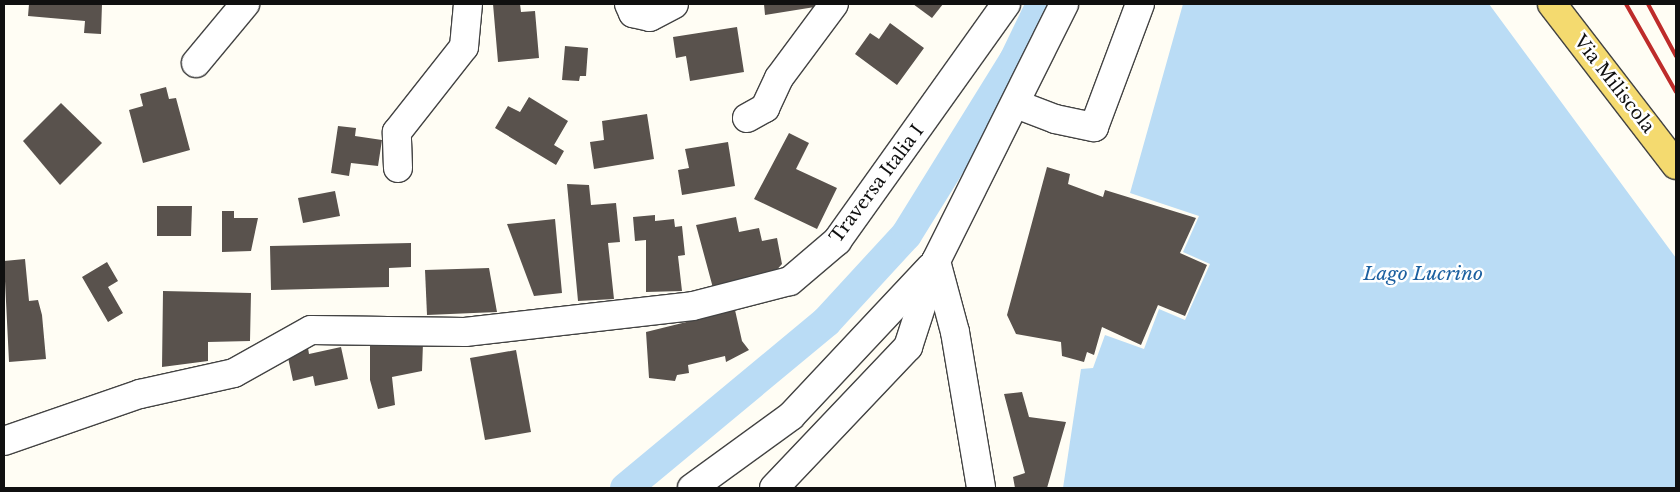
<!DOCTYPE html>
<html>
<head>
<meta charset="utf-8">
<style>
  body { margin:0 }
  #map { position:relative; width:1680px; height:492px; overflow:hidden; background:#fffdf4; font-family:"Libre Baskerville",serif }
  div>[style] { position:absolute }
  .water>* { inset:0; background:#badcf5 }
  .canal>* { height:31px; margin:-15.5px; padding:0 15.5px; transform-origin:15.5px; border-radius:15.5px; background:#badcf5 }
  .building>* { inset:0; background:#59524d }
  .roads { filter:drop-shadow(1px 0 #434343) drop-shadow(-1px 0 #434343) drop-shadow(0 1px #434343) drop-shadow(0 -1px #434343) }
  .minor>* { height:28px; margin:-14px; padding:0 14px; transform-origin:14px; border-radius:14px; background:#fff }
  .major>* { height:28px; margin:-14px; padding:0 14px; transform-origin:14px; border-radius:14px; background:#f4da6f }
  .rail>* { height:4px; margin:-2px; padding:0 2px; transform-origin:2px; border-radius:2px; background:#be2c2b }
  span { translate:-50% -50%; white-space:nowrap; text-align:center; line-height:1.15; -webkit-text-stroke:5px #fff; paint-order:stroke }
  .street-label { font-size:18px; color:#101010 }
  .water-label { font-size:19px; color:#1c60a0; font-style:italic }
  .frame { position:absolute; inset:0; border:5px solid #101010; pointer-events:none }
</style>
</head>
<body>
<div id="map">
  <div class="water">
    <div style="clip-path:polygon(1183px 4px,1489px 4px,1676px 258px,1676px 488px,1063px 488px,1081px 369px,1093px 368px,1105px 335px,1144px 349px,1159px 309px,1185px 320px,1210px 264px,1183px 252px,1199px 216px,1130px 193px)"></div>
  </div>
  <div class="canal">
    <div style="left:625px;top:488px;width:261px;rotate:-39.7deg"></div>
    <div style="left:826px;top:321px;width:118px;rotate:-47.4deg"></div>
    <div style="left:906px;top:234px;width:205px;rotate:-58.2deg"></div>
    <div style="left:1014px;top:60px;width:62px;rotate:-64.3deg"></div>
  </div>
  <div class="building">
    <div style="clip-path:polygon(29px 4px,102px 4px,101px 34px,84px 33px,85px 21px,28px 16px)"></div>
    <div style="clip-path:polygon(493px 4px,520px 4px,521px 12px,535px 11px,539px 58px,498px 62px)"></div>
    <div style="clip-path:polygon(764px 4px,821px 4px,821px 6px,765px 15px)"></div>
    <div style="clip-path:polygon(913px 4px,943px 4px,932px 18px)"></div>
    <div style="clip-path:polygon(890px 23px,924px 48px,897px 85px,855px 54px,870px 33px,879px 39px)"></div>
    <div style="clip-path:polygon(737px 27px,744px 72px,690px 81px,686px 56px,676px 58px,673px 37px)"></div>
    <div style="clip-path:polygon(565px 46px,588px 48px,586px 76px,580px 76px,579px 81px,562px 80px)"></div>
    <div style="clip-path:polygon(166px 87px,169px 99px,176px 98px,190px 150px,143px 163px,129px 110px,143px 106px,140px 94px)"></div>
    <div style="clip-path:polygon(529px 97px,568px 121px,554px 145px,564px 151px,556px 165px,495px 128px,508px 106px,520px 112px)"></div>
    <div style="clip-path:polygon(61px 103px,102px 143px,60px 185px,23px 141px)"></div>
    <div style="clip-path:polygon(647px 114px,654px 159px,594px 169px,590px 142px,604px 140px,602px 121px)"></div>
    <div style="clip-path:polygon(338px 126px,356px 128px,355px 136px,382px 140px,378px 166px,351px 163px,349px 176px,331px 173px)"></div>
    <div style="clip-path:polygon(789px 133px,809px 143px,796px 169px,837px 188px,817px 229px,754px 199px)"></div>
    <div style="clip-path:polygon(728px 142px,735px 186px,682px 195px,678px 170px,689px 168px,685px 149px)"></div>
    <div style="clip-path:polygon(1047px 167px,1070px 174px,1068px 184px,1103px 197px,1105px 190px,1196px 218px,1180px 253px,1207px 265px,1185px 316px,1158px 305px,1141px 345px,1102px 327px,1094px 355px,1087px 352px,1084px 362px,1062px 356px,1061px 342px,1016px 334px,1007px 315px)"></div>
    <div style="clip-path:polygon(567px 184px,589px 185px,591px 205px,616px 203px,620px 242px,608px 243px,614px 299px,578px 301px)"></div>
    <div style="clip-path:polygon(335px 191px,340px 216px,303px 223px,298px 198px)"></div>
    <div style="clip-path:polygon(157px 206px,192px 206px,191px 236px,157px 236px)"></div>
    <div style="clip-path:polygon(222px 211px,234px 211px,234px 218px,258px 218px,251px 251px,222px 252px)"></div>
    <div style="clip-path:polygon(655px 215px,655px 221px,674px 219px,675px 227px,682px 226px,685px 255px,678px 256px,682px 291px,646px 292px,646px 240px,635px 241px,633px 217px)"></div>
    <div style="clip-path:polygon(736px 217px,739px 232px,759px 228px,762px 241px,777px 238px,782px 264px,773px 274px,713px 288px,696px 225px)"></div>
    <div style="clip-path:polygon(555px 219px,562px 293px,534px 296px,507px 224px)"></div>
    <div style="clip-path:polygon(411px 243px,411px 267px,389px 268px,389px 287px,271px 290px,270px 246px)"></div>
    <div style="clip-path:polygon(25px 259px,29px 301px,38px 300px,42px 315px,46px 359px,9px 362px,4px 261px)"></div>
    <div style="clip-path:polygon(107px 262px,118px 281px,108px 287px,123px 313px,108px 322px,82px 277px)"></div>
    <div style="clip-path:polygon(489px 268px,497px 312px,427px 315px,425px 270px)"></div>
    <div style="clip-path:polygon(163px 291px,251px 293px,250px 341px,208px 342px,208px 361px,162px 367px)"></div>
    <div style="clip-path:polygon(735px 310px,742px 341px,749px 350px,726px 362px,725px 356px,688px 365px,689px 373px,677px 375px,675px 381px,649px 378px,646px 332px)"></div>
    <div style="clip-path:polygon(370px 341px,423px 343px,422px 371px,392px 377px,395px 405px,378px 409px,370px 380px)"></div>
    <div style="clip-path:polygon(341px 347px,348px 379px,315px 386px,313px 376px,293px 381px,287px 353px,308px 348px,309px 354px)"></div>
    <div style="clip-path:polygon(516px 350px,531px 432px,485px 440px,470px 358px)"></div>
    <div style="clip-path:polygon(1022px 392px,1029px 417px,1066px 422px,1047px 488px,1015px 488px,1013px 477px,1025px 473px,1004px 394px)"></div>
  </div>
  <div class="roads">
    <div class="minor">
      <div style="left:629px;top:4px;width:10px;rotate:66deg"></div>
      <div style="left:633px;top:13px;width:17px;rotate:13deg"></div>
      <div style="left:650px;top:17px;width:27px;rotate:-28deg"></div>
      <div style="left:196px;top:63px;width:77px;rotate:-50.3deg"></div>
      <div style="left:1016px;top:104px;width:42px;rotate:21deg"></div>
      <div style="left:1055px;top:119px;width:40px;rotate:12deg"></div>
      <div style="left:1094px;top:127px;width:131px;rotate:-69.5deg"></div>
      <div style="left:747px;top:118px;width:21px;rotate:-29deg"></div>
      <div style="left:765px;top:108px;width:33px;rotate:-65deg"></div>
      <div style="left:779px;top:78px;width:92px;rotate:-53.4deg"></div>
      <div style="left:398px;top:168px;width:36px;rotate:-92deg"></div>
      <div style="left:397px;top:132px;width:108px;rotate:-51.8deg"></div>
      <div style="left:464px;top:47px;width:43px;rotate:-84.7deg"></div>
      <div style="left:936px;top:261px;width:73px;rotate:75deg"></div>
      <div style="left:955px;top:332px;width:158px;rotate:80.5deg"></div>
      <div style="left:4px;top:441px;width:144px;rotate:-19.1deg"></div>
      <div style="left:140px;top:394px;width:96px;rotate:-12.6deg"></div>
      <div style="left:234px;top:373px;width:88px;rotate:-29.2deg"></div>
      <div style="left:311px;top:330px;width:154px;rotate:0.7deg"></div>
      <div style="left:465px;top:332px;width:229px;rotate:-6.5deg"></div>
      <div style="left:693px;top:306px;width:100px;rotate:-14.5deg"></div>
      <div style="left:790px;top:281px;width:62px;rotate:-40.4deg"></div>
      <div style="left:837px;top:241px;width:291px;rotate:-54.5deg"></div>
      <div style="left:692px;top:488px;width:122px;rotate:-36deg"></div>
      <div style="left:791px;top:416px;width:203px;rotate:-46.8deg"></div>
      <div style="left:774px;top:488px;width:195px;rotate:-46.5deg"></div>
      <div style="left:908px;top:347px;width:90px;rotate:-72deg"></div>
      <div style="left:936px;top:261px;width:287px;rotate:-63.5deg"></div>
    </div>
    <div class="major">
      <div style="left:1552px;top:4px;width:203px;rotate:52.4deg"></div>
    </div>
  </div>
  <div class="rail">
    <div style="left:1626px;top:4px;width:101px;rotate:60.4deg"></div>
    <div style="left:1648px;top:4px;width:59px;rotate:61.7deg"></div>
  </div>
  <div class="street-label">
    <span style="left:1614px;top:84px;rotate:52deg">Via Miliscola</span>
    <span style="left:877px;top:184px;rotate:-53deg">Traversa Italia I</span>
  </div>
  <div class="water-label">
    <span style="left:1423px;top:274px">Lago Lucrino</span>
  </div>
  <div class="frame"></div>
</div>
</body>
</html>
